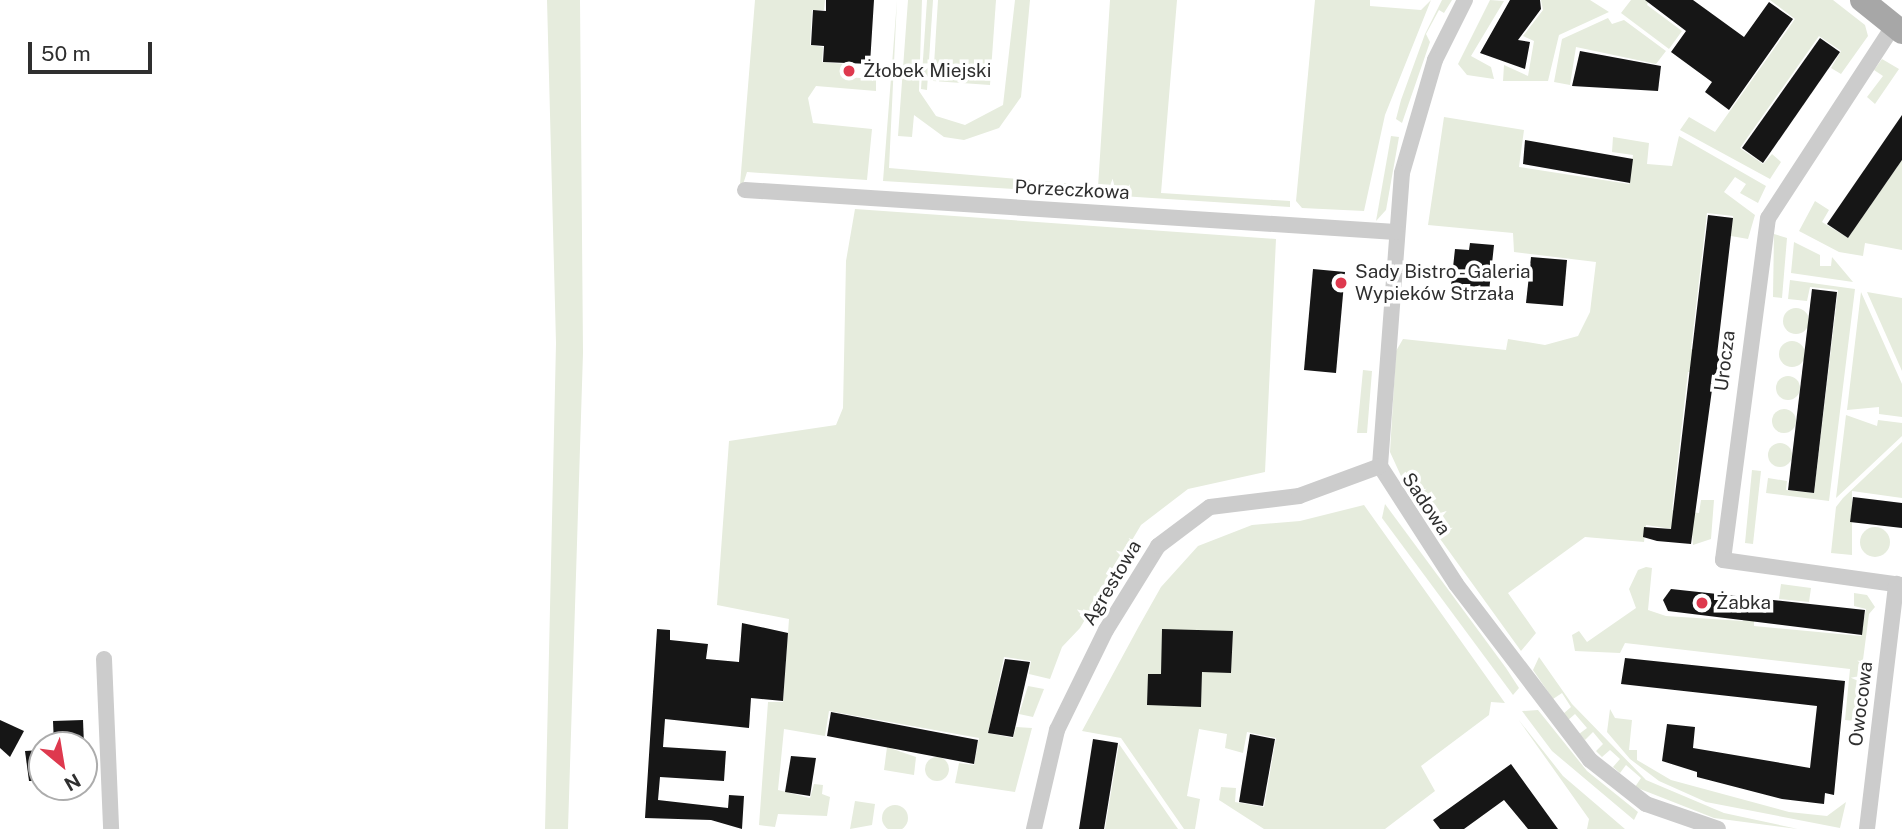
<!DOCTYPE html>
<html>
<head>
<meta charset="utf-8">
<style>
  body { margin:0 }
  #map { position:relative; width:1902px; height:829px; overflow:hidden; background:#fff; font-family:"Public Sans",sans-serif }
  div>[style] { position:absolute }
  .green>* { inset:0; background:#e6ecdd }
  .round { border-radius:50% }
  .building>* { inset:0; background:#161616 }
  .minor>* { height:16px; margin:-8px; padding:0 8px; transform-origin:8px; border-radius:8px; background:#ccc }
  .primary>* { height:24px; margin:-12px; padding:0 12px; transform-origin:12px; border-radius:12px; background:#a7a7a7 }
  .dots>* { width:19px; height:19px; translate:-50% -50%; box-sizing:border-box; border:4px solid #fff; border-radius:50% }
  span { translate:-50% -50%; white-space:nowrap; text-align:center; line-height:1.15; -webkit-text-stroke:7px #fff; paint-order:stroke }
  .poi-label { font-size:19px; color:#2f2f2f }
  .left { translate:0 -50%; text-align:left }
  .street-label { font-size:19px; color:#2f2f2f }
  .north { position:absolute; left:28px; top:731px; width:70px; height:70px; box-sizing:border-box; background:#fff; border:2px solid #acacac; border-radius:50%; rotate:150deg; font-size:19px; font-weight:700; line-height:28px; text-align:center; color:#2f2f2f }
  .north::after { content:''; display:block; margin:auto; width:24px; height:32px; background:#de394e; clip-path:polygon(50% 0,100% 100%,50% 72%,0 100%) }
  .scale { position:absolute; left:28px; top:42px; width:124px; height:32px; box-sizing:border-box; border:4px solid #2f2f2f; border-top:0; padding-left:9px; font-size:21px; line-height:24px; white-space:nowrap; color:#2f2f2f; -webkit-text-stroke:5px #fff; paint-order:stroke }
</style>
</head>
<body>
<div id="map">
  <div class="green">
    <div style="clip-path:polygon(547px 0,580px 0,583px 353px,568px 829px,545px 829px,556px 343px)"></div>
    <div style="clip-path:polygon(755px 0,825px 0,824px 10px,812px 10px,810px 45px,823px 47px,822px 62px,845px 64px,845px 77px,876px 79px,876px 91px,816px 86px,808px 98px,813px 123px,872px 129px,867px 180px,747px 172px,739px 197px)"></div>
    <div style="clip-path:polygon(897px 0,889px 168px,1031px 180px,1030px 190px,883px 181px)"></div>
    <div style="clip-path:polygon(908px 0,922px 0,919px 91px,936px 116px,965px 125px,1003px 105px,1015px 0,1030px 0,1021px 97px,999px 128px,964px 140px,944px 137px,914px 115px,912px 137px,898px 136px)"></div>
    <div style="clip-path:polygon(927px 0,933px 0,927px 90px,921px 89px)"></div>
    <div style="clip-path:polygon(938px 0,996px 0,990px 85px,933px 81px)"></div>
    <div style="clip-path:polygon(1110px 0,1177px 0,1161px 193px,1290px 201px,1290px 207px,1044px 191px,1045px 181px,1098px 187px)"></div>
    <div style="clip-path:polygon(1315px 0,1370px 0,1370px 6px,1421px 10px,1431px 0,1385px 115px,1364px 211px,1302px 208px,1296px 201px)"></div>
    <div style="clip-path:polygon(1442px 0,1452px 0,1444px 13px,1439px 10px,1426px 34px,1430px 42px,1402px 123px,1396px 119px,1401px 100px,1425px 34px)"></div>
    <div style="clip-path:polygon(1490px 0,1504px 1px,1471px 56px,1491px 67px,1494px 79px,1467px 75px,1458px 64px)"></div>
    <div style="clip-path:polygon(1541px 0,1590px 0,1609px 12px,1559px 35px,1548px 81px,1503px 81px,1504px 65px,1528px 76px,1534px 41px,1523px 36px,1543px 10px)"></div>
    <div style="clip-path:polygon(1631px 0,1649px 0,1647px 5px,1682px 31px,1669px 49px,1621px 13px)"></div>
    <div style="clip-path:polygon(1770px 0,1833px 0,1865px 25px,1868px 36px,1841px 74px,1831px 68px,1841px 51px,1819px 36px,1740px 148px,1763px 164px,1772px 154px,1781px 162px,1770px 179px,1680px 130px,1689px 117px,1715px 132px,1795px 19px)"></div>
    <div style="clip-path:polygon(1608px 18px,1612px 24px,1624px 20px,1666px 51px,1656px 64px,1576px 47px,1570px 85px,1554px 82px,1562px 39px)"></div>
    <div style="clip-path:polygon(1882px 59px,1899px 69px,1875px 104px,1867px 97px,1883px 76px,1874px 70px)"></div>
    <div style="clip-path:polygon(1444px 117px,1524px 130px,1519px 167px,1629px 184px,1633px 155px,1612px 152px,1613px 137px,1649px 143px,1647px 164px,1672px 166px,1679px 136px,1766px 186px,1758px 203px,1740px 193px,1746px 184px,1735px 177px,1724px 192px,1755px 215px,1748px 239px,1731px 236px,1733px 216px,1707px 213px,1691px 349px,1699px 350px,1696px 372px,1688px 372px,1672px 510px,1699px 513px,1701px 500px,1714px 500px,1711px 539px,1693px 545px,1692px 532px,1646px 525px,1644px 542px,1585px 537px,1508px 593px,1536px 633px,1521px 651px,1412px 500px,1390px 452px,1396px 351px,1403px 339px,1506px 350px,1508px 339px,1545px 345px,1578px 336px,1590px 312px,1596px 262px,1514px 252px,1513px 233px,1428px 225px)"></div>
    <div style="clip-path:polygon(1391px 136px,1399px 137px,1386px 210px,1376px 221px)"></div>
    <div style="clip-path:polygon(1902px 160px,1902px 250px,1865px 243px,1863px 256px,1839px 252px,1799px 231px,1815px 201px,1829px 210px,1822px 222px,1848px 238px)"></div>
    <div style="clip-path:polygon(855px 209px,1276px 239px,1265px 472px,1188px 489px,1141px 525px,1080px 628px,1062px 647px,1050px 679px,1029px 674px,1031px 661px,1004px 657px,988px 733px,1013px 738px,1016px 727px,1032px 728px,1015px 792px,955px 783px,959px 763px,974px 765px,979px 738px,829px 711px,825px 736px,784px 729px,778px 790px,810px 798px,814px 784px,823px 785px,822px 794px,830px 797px,827px 816px,778px 814px,775px 827px,759px 825px,768px 702px,783px 702px,789px 619px,717px 605px,729px 441px,836px 425px,843px 408px,846px 261px)"></div>
    <div style="clip-path:polygon(1774px 234px,1787px 238px,1782px 298px,1773px 297px)"></div>
    <div style="clip-path:polygon(1794px 242px,1820px 255px,1820px 266px,1831px 266px,1832px 257px,1853px 282px,1791px 273px)"></div>
    <div style="clip-path:polygon(1790px 280px,1855px 289px,1829px 501px,1766px 493px,1768px 478px,1787px 481px,1786px 490px,1814px 493px,1838px 290px,1810px 287px,1807px 301px,1788px 299px)"></div>
    <div style="clip-path:polygon(1861px 292px,1902px 384px,1902px 417px,1879px 414px,1879px 407px,1847px 410px)"></div>
    <div style="clip-path:polygon(1867px 292px,1902px 298px,1902px 371px)"></div>
    <div class="round" style="left:1783px;top:308px;width:26px;height:26px"></div>
    <div class="round" style="left:1779px;top:341px;width:26px;height:26px"></div>
    <div style="clip-path:polygon(1363px 370px,1372px 371px,1367px 433px,1357px 433px)"></div>
    <div class="round" style="left:1776px;top:376px;width:24px;height:24px"></div>
    <div class="round" style="left:1772px;top:409px;width:24px;height:24px"></div>
    <div style="clip-path:polygon(1846px 415px,1877px 426px,1878px 420px,1902px 423px,1902px 436px,1836px 498px)"></div>
    <div style="clip-path:polygon(1902px 442px,1902px 498px,1852px 491px,1852px 555px,1831px 553px,1836px 507px,1843px 498px)"></div>
    <div class="round" style="left:1768px;top:443px;width:24px;height:24px"></div>
    <div style="clip-path:polygon(1752px 470px,1761px 471px,1753px 544px,1745px 543px)"></div>
    <div style="clip-path:polygon(1385px 504px,1506px 668px,1519px 688px,1513px 695px,1382px 518px)"></div>
    <div style="clip-path:polygon(1364px 505px,1505px 703px,1491px 702px,1489px 715px,1421px 766px,1435px 791px,1385px 829px,1264px 829px,1219px 800px,1221px 787px,1236px 788px,1235px 802px,1264px 807px,1276px 738px,1247px 732px,1243px 753px,1225px 748px,1227px 734px,1199px 729px,1187px 796px,1200px 799px,1195px 829px,1184px 829px,1121px 738px,1082px 731px,1139px 626px,1161px 587px,1198px 546px,1252px 525px,1300px 521px)"></div>
    <div class="round" style="left:1860px;top:527px;width:30px;height:30px"></div>
    <div style="clip-path:polygon(1646px 567px,1652px 568px,1648px 610px,1666px 616px,1743px 621px,1746px 612px,1754px 614px,1754px 626px,1861px 636px,1866px 609px,1854px 606px,1854px 593px,1867px 595px,1875px 607px,1869px 614px,1855px 721px,1845px 720px,1850px 669px,1625px 643px,1620px 653px,1575px 651px,1572px 635px,1579px 631px,1587px 642px,1636px 608px,1629px 589px,1638px 570px)"></div>
    <div style="clip-path:polygon(1781px 584px,1811px 588px,1809px 602px,1779px 599px)"></div>
    <div style="clip-path:polygon(1539px 657px,1572px 704px,1646px 780px,1724px 813px,1798px 829px,1714px 818px,1635px 787px,1641px 778px,1626px 765px,1620px 773px,1613px 767px,1620px 759px,1610px 750px,1602px 757px,1596px 751px,1603px 744px,1593px 732px,1585px 740px,1579px 734px,1587px 728px,1575px 714px,1567px 721px,1563px 714px,1571px 707px,1562px 693px,1553px 699px,1533px 670px)"></div>
    <div style="clip-path:polygon(1028px 686px,1044px 689px,1033px 717px,1019px 714px)"></div>
    <div style="clip-path:polygon(1610px 709px,1615px 718px,1632px 720px,1629px 750px,1637px 750px,1637px 760px,1671px 780px,1789px 812px,1827px 816px,1846px 802px,1840px 828px,1706px 802px,1659px 781px,1630px 759px,1607px 732px)"></div>
    <div style="clip-path:polygon(1538px 710px,1587px 771px,1638px 812px,1634px 820px,1552px 751px,1522px 711px)"></div>
    <div style="clip-path:polygon(1518px 719px,1563px 776px,1625px 829px,1587px 829px,1589px 819px)"></div>
    <div style="clip-path:polygon(1119px 744px,1178px 829px,1105px 829px)"></div>
    <div style="clip-path:polygon(887px 747px,916px 757px,914px 775px,884px 770px)"></div>
    <div class="round" style="left:925px;top:757px;width:24px;height:24px"></div>
    <div style="clip-path:polygon(855px 801px,875px 804px,872px 825px,850px 829px)"></div>
    <div class="round" style="left:882px;top:805px;width:26px;height:26px"></div>
  </div>
  <div class="building">
    <div style="clip-path:polygon(826px 0,874px 0,870px 64px,823px 62px,824px 46px,811px 45px,813px 10px,826px 11px)"></div>
    <div style="clip-path:polygon(1510px 0,1540px 0,1541px 9px,1518px 40px,1530px 42px,1525px 69px,1480px 53px)"></div>
    <div style="clip-path:polygon(1645px 0,1693px 0,1744px 37px,1769px 2px,1793px 19px,1729px 110px,1705px 92px,1712px 82px,1671px 52px,1686px 31px)"></div>
    <div style="clip-path:polygon(1820px 38px,1840px 52px,1763px 163px,1742px 148px)"></div>
    <div style="clip-path:polygon(1580px 51px,1661px 66px,1658px 91px,1572px 86px)"></div>
    <div style="clip-path:polygon(1902px 115px,1902px 160px,1848px 238px,1827px 224px)"></div>
    <div style="clip-path:polygon(1525px 140px,1633px 159px,1630px 183px,1523px 164px)"></div>
    <div style="clip-path:polygon(1708px 215px,1733px 218px,1717px 355px,1722px 365px,1714px 375px,1691px 544px,1657px 541px,1643px 537px,1644px 527px,1671px 529px)"></div>
    <div style="clip-path:polygon(1470px 243px,1494px 245px,1489px 292px,1450px 295px,1455px 249px,1469px 250px)"></div>
    <div style="clip-path:polygon(1531px 257px,1567px 260px,1563px 306px,1526px 303px)"></div>
    <div style="clip-path:polygon(1313px 269px,1345px 272px,1336px 373px,1304px 370px)"></div>
    <div style="clip-path:polygon(1812px 289px,1837px 292px,1814px 493px,1788px 490px)"></div>
    <div style="clip-path:polygon(1853px 497px,1902px 503px,1902px 528px,1850px 522px)"></div>
    <div style="clip-path:polygon(1671px 589px,1865px 610px,1862px 635px,1668px 611px,1663px 600px)"></div>
    <div style="clip-path:polygon(742px 623px,788px 633px,783px 701px,751px 698px,749px 728px,665px 719px,663px 747px,726px 751px,724px 781px,660px 777px,658px 800px,728px 808px,729px 795px,744px 796px,742px 829px,711px 820px,645px 818px,657px 629px,670px 630px,670px 640px,708px 644px,706px 659px,739px 662px)"></div>
    <div style="clip-path:polygon(1162px 629px,1233px 631px,1231px 673px,1202px 672px,1201px 707px,1147px 705px,1148px 674px,1161px 674px)"></div>
    <div style="clip-path:polygon(1625px 658px,1845px 681px,1834px 795px,1825px 793px,1824px 804px,1782px 799px,1697px 777px,1697px 772px,1662px 761px,1667px 724px,1695px 727px,1693px 748px,1810px 768px,1817px 706px,1621px 684px)"></div>
    <div style="clip-path:polygon(1005px 659px,1030px 662px,1013px 737px,988px 733px)"></div>
    <div style="clip-path:polygon(831px 712px,978px 740px,974px 764px,827px 736px)"></div>
    <div style="clip-path:polygon(0 720px,24px 731px,10px 757px,0 748px)"></div>
    <div style="clip-path:polygon(83px 720px,84px 745px,54px 745px,53px 721px)"></div>
    <div style="clip-path:polygon(1250px 734px,1275px 739px,1263px 806px,1239px 802px)"></div>
    <div style="clip-path:polygon(1093px 739px,1118px 743px,1104px 829px,1079px 829px)"></div>
    <div style="clip-path:polygon(42px 750px,42px 781px,29px 781px,25px 751px)"></div>
    <div style="clip-path:polygon(791px 756px,816px 758px,810px 796px,785px 792px)"></div>
    <div style="clip-path:polygon(1511px 764px,1558px 829px,1528px 829px,1504px 800px,1464px 829px,1440px 829px,1433px 820px)"></div>
  </div>
  <div class="minor">
    <div style="left:1465px;top:0;width:67px;rotate:116.6deg"></div>
    <div style="left:1435px;top:60px;width:118px;rotate:106.3deg"></div>
    <div style="left:1402px;top:173px;width:294px;rotate:94.3deg"></div>
    <div style="left:1380px;top:466px;width:140px;rotate:57.2deg"></div>
    <div style="left:1456px;top:584px;width:221px;rotate:52.7deg"></div>
    <div style="left:1590px;top:760px;width:71px;rotate:38.2deg"></div>
    <div style="left:1646px;top:804px;width:76px;rotate:19.1deg"></div>
    <div style="left:1894px;top:25px;width:230px;rotate:123.1deg"></div>
    <div style="left:1768px;top:218px;width:345px;rotate:97.5deg"></div>
    <div style="left:1723px;top:560px;width:181px;rotate:8deg"></div>
    <div style="left:745px;top:190px;width:652px;rotate:3.69deg"></div>
    <div style="left:104px;top:659px;width:170px;rotate:87.6deg"></div>
    <div style="left:1034px;top:829px;width:102px;rotate:-76.9deg"></div>
    <div style="left:1057px;top:730px;width:111px;rotate:-63.9deg"></div>
    <div style="left:1106px;top:630px;width:99px;rotate:-58.2deg"></div>
    <div style="left:1158px;top:546px;width:65px;rotate:-36.9deg"></div>
    <div style="left:1210px;top:507px;width:90px;rotate:-7deg"></div>
    <div style="left:1299px;top:496px;width:86px;rotate:-20.3deg"></div>
    <div style="left:1867px;top:829px;width:247px;rotate:-83.2deg"></div>
  </div>
  <div class="primary">
    <div style="left:1862px;top:0;width:51px;rotate:38.7deg"></div>
  </div>
  <div class="dots">
    <div style="left:849px;top:71px;background:#de394e"></div>
    <div style="left:1341px;top:283px;background:#de394e"></div>
    <div style="left:1702px;top:603px;background:#de394e"></div>
  </div>
  <div class="poi-label">
    <span class="left" style="left:863px;top:71px">Żłobek Miejski</span>
    <span class="left" style="left:1355px;top:283px">Sady Bistro - Galeria<br>Wypieków Strzała</span>
    <span class="left" style="left:1716px;top:603px">Żabka</span>
  </div>
  <div class="street-label">
    <span style="left:1072px;top:190px;rotate:3deg">Porzeczkowa</span>
    <span style="left:1725px;top:361px;rotate:-83deg">Urocza</span>
    <span style="left:1426px;top:504px;rotate:56deg">Sadowa</span>
    <span style="left:1112px;top:583px;rotate:-59deg">Agrestowa</span>
    <span style="left:1861px;top:704px;rotate:-83deg">Owocowa</span>
  </div>
  <div class="north">N</div>
  <div class="scale">50 m</div>
</div>
</body>
</html>
